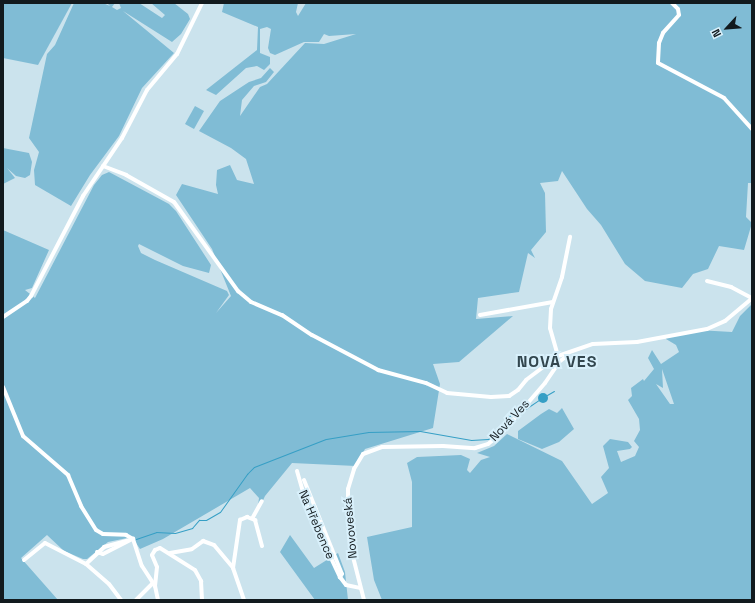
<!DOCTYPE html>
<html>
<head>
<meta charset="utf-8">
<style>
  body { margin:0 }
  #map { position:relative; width:755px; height:603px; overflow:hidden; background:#cbe3ed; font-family:"Space Grotesk",sans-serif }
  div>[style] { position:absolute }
  .green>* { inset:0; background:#80bcd5 }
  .water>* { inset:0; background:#369fc5 }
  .round { border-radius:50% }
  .stream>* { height:1px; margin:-0.5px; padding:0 0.5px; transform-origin:0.5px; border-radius:0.5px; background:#369fc5 }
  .minor>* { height:4px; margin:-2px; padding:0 2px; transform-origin:2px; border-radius:2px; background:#fff }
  span { translate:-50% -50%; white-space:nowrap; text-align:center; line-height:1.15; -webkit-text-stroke:4px #d8f0fb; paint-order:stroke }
  .street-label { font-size:12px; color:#121a1e }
  .district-label { font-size:16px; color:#32464e; font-weight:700; letter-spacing:1px }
  .frame { position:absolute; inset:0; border:4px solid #121a1e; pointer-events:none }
  .north { position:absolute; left:707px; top:8px; width:40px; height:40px; -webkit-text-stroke:3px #d8f0fb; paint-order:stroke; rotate:244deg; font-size:11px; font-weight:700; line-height:16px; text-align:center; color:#121a1e }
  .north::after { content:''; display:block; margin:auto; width:14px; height:18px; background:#121a1e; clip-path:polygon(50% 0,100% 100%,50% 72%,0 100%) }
</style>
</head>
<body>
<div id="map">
  <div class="green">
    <div style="clip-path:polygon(3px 3px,72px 3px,38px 65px,3px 58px)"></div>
    <div style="clip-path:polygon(74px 3px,103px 3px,110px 6px,107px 3px,115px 3px,112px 7px,117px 10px,121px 8px,119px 3px,139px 3px,162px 18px,165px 15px,151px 3px,174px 3px,188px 14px,190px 19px,181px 34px,172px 42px,123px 11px,174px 53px,142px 88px,119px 136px,90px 175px,71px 206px,35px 185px,34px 170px,39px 152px,29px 138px,47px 54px,55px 45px)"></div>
    <div style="clip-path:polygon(224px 3px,298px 3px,296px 12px,298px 16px,306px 3px,752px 3px,752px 183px,748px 183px,746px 217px,752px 223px,744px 250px,719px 246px,708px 269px,693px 274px,682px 288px,645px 281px,625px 264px,601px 225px,587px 209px,562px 171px,558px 181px,540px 183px,545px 193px,546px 232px,531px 250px,535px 258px,528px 253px,519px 292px,478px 298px,476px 319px,513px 316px,459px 362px,433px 364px,440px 384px,433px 428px,365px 449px,356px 466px,292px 463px,265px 496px,257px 513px,259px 498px,250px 488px,163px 539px,140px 549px,132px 537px,108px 542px,87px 559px,83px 559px,64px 551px,47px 535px,21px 558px,58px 600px,3px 600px,3px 230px,49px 250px,32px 288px,25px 290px,35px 298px,94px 185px,102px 175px,109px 172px,169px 204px,176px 211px,211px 265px,209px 273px,183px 266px,139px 244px,138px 246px,141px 253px,155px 260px,227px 291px,229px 295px,216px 313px,231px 296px,212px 249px,176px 195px,182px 184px,218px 194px,216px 185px,217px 170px,230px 165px,237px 180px,254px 184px,246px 159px,231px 148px,199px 131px,220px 101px,249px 82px,261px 78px,270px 68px,274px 72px,266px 82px,254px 86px,242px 100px,240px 116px,260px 87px,267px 84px,305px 43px,324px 44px,356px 34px,329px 36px,324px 34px,319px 42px,304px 42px,275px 55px,270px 53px,268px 48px,271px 29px,267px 27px,260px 29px,260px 53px,270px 57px,270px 64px,264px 70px,257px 66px,246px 68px,216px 95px,206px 90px,257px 50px,258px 27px,222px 12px)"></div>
    <div style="clip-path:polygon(195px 106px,204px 111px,194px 129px,185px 124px)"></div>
    <div style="clip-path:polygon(3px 148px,29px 153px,32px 162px,30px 175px,25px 178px,16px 176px,7px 168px,15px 178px,3px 184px)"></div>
    <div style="clip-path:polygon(evenodd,752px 304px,752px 600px,382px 600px,374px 580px,367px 537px,412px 527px,412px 482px,407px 463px,417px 457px,461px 455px,470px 459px,467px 470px,470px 473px,481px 460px,490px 457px,477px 453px,494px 446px,507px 434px,562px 461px,592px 504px,608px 493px,601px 477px,609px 468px,603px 446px,610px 439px,628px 442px,632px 447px,630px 449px,617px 451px,621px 462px,635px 456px,639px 447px,634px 441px,640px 430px,639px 419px,628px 400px,632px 396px,631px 388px,643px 379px,644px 381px,654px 369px,648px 358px,652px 350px,661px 364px,679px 352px,676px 345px,666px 339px,667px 335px,697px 330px,732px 332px,740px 316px,752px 304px,662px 369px,674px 404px,670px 404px,656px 384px,663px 388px,662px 369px)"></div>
    <div style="clip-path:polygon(562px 408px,574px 429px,559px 442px,542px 449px,518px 439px,518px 431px,541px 414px,549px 409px,557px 413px)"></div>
    <div style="clip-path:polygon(290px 535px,314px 568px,338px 553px,345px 572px,348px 600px,315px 600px,280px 552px)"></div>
  </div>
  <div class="water">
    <div class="round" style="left:538px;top:393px;width:10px;height:10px"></div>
  </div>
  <div class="stream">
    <div style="left:547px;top:395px;width:8px;rotate:-30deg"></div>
    <div style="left:524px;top:410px;width:18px;rotate:-34deg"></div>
    <div style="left:136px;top:539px;width:21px;rotate:-19deg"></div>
    <div style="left:156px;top:532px;width:19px;rotate:3deg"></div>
    <div style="left:175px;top:533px;width:18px;rotate:-16deg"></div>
    <div style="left:192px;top:528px;width:11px;rotate:-49deg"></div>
    <div style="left:199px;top:520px;width:7px"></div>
    <div style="left:206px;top:520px;width:16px;rotate:-30deg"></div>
    <div style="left:220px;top:512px;width:47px;rotate:-54.6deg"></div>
    <div style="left:247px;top:474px;width:10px;rotate:-45deg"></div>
    <div style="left:254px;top:467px;width:77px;rotate:-21.3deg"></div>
    <div style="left:326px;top:439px;width:43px;rotate:-9.5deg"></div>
    <div style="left:368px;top:432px;width:52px;rotate:-1.1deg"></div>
    <div style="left:420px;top:431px;width:52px;rotate:10deg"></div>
    <div style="left:471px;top:440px;width:17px;rotate:-3deg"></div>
    <div style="left:488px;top:439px;width:9px;rotate:-32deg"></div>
    <div style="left:496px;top:434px;width:26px;rotate:-53deg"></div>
    <div style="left:512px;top:413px;width:6px"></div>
  </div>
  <div class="minor">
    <div style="left:672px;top:3px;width:8px;rotate:45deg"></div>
    <div style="left:678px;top:9px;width:6px;rotate:81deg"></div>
    <div style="left:679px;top:15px;width:24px;rotate:132deg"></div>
    <div style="left:663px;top:33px;width:11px;rotate:112deg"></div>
    <div style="left:659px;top:43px;width:20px;rotate:93deg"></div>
    <div style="left:658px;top:63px;width:75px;rotate:27.9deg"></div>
    <div style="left:724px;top:98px;width:42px;rotate:47.9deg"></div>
    <div style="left:103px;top:166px;width:25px;rotate:21deg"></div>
    <div style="left:126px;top:175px;width:55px;rotate:29.4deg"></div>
    <div style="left:174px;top:202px;width:110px;rotate:54.3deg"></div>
    <div style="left:238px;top:291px;width:17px;rotate:40deg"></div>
    <div style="left:251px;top:302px;width:34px;rotate:23deg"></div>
    <div style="left:282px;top:315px;width:36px;rotate:34deg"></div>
    <div style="left:312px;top:335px;width:75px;rotate:27.9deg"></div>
    <div style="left:378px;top:370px;width:50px;rotate:15.2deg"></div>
    <div style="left:426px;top:383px;width:23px;rotate:25deg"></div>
    <div style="left:447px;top:393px;width:44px;rotate:5.2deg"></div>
    <div style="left:491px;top:397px;width:18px;rotate:-3deg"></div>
    <div style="left:509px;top:396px;width:11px;rotate:-34deg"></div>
    <div style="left:518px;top:390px;width:13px;rotate:-51deg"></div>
    <div style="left:526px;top:380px;width:40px;rotate:-37deg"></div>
    <div style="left:558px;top:356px;width:37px;rotate:-19deg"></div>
    <div style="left:593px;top:344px;width:44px;rotate:-2.6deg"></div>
    <div style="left:637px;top:342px;width:71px;rotate:-10.5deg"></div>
    <div style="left:707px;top:329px;width:20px;rotate:-24deg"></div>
    <div style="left:725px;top:321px;width:35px;rotate:-40deg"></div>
    <div style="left:707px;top:281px;width:25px;rotate:14deg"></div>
    <div style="left:731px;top:287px;width:24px;rotate:28deg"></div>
    <div style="left:480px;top:315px;width:74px;rotate:-10.1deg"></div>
    <div style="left:3px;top:317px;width:29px;rotate:-34deg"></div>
    <div style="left:27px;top:301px;width:6px;rotate:-51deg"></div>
    <div style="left:31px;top:296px;width:113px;rotate:-62.5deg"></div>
    <div style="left:83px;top:196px;width:70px;rotate:-56.1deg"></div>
    <div style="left:122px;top:138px;width:54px;rotate:-62.5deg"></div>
    <div style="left:147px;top:90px;width:47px;rotate:-50.2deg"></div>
    <div style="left:177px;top:54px;width:57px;rotate:-63.9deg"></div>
    <div style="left:558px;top:356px;width:29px;rotate:-106deg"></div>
    <div style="left:550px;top:328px;width:19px;rotate:-87deg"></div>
    <div style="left:551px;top:309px;width:34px;rotate:-71deg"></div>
    <div style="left:562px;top:277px;width:41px;rotate:-78.7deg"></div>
    <div style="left:3px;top:387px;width:53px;rotate:67.8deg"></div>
    <div style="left:23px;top:436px;width:60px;rotate:40.9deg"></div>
    <div style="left:68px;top:475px;width:34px;rotate:67deg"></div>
    <div style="left:81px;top:506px;width:28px;rotate:58deg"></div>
    <div style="left:96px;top:530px;width:8px;rotate:30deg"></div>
    <div style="left:103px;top:534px;width:23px;rotate:2deg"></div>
    <div style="left:126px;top:535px;width:8px;rotate:30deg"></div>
    <div style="left:133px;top:539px;width:28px;rotate:72deg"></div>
    <div style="left:142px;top:566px;width:24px;rotate:57deg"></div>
    <div style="left:155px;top:586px;width:14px;rotate:78deg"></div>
    <div style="left:297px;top:471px;width:37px;rotate:74deg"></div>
    <div style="left:307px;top:507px;width:77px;rotate:64.8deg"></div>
    <div style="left:304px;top:480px;width:101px;rotate:68deg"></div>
    <div style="left:342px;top:574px;width:4px;rotate:124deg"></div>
    <div style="left:340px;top:577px;width:10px;rotate:53deg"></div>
    <div style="left:346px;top:585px;width:14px;rotate:12deg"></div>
    <div style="left:253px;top:517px;width:18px;rotate:-61deg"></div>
    <div style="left:97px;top:552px;width:6px;rotate:18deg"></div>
    <div style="left:103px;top:554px;width:34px;rotate:-27deg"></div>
    <div style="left:170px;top:553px;width:22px;rotate:-10deg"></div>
    <div style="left:192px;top:549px;width:14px;rotate:-36deg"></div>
    <div style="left:203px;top:541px;width:12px;rotate:20deg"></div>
    <div style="left:214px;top:545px;width:30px;rotate:50deg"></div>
    <div style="left:233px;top:568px;width:34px;rotate:71deg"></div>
    <div style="left:24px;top:560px;width:27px;rotate:-39deg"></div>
    <div style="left:45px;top:543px;width:46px;rotate:27.1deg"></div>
    <div style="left:86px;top:564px;width:30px;rotate:41deg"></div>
    <div style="left:109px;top:584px;width:20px;rotate:53deg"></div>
    <div style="left:86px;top:564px;width:25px;rotate:-43deg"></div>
    <div style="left:104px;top:547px;width:24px;rotate:-15deg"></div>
    <div style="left:233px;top:568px;width:49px;rotate:-81.7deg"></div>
    <div style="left:240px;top:520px;width:8px;rotate:-23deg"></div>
    <div style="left:247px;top:517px;width:9px;rotate:21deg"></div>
    <div style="left:255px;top:520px;width:27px;rotate:75deg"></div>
    <div style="left:155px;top:586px;width:19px;rotate:-84deg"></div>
    <div style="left:157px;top:567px;width:13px;rotate:-113deg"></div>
    <div style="left:152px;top:555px;width:6px;rotate:-59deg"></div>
    <div style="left:155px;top:550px;width:5px;rotate:-22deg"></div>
    <div style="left:160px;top:548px;width:41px;rotate:32.2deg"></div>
    <div style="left:195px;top:570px;width:13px;rotate:61deg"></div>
    <div style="left:201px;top:581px;width:19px;rotate:87deg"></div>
    <div style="left:136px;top:600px;width:24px;rotate:-45deg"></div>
    <div style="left:364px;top:600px;width:57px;rotate:-104.3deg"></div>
    <div style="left:350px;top:545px;width:35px;rotate:-93deg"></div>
    <div style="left:348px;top:510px;width:21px;rotate:-90deg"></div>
    <div style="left:348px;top:489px;width:21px;rotate:-73deg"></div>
    <div style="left:354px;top:469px;width:17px;rotate:-59deg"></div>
    <div style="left:363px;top:454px;width:20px;rotate:-20deg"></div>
    <div style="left:382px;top:447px;width:61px;rotate:-0.9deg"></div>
    <div style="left:443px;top:446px;width:32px;rotate:4deg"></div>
    <div style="left:475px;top:448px;width:14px;rotate:-17deg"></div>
    <div style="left:488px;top:444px;width:18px;rotate:-38deg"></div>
    <div style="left:502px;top:433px;width:66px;rotate:-49.3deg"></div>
    <div style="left:545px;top:383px;width:25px;rotate:-56deg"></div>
    <div style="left:559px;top:362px;width:11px;rotate:-38deg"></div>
  </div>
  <div class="street-label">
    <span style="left:510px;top:421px;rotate:-47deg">Nová Ves</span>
    <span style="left:316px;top:525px;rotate:67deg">Na Hřebence</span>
    <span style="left:351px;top:528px;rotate:-95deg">Novoveská</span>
  </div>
  <div class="district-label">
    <span style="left:557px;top:362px">NOVÁ VES</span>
  </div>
  <div class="frame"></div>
  <div class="north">N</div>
</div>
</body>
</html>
